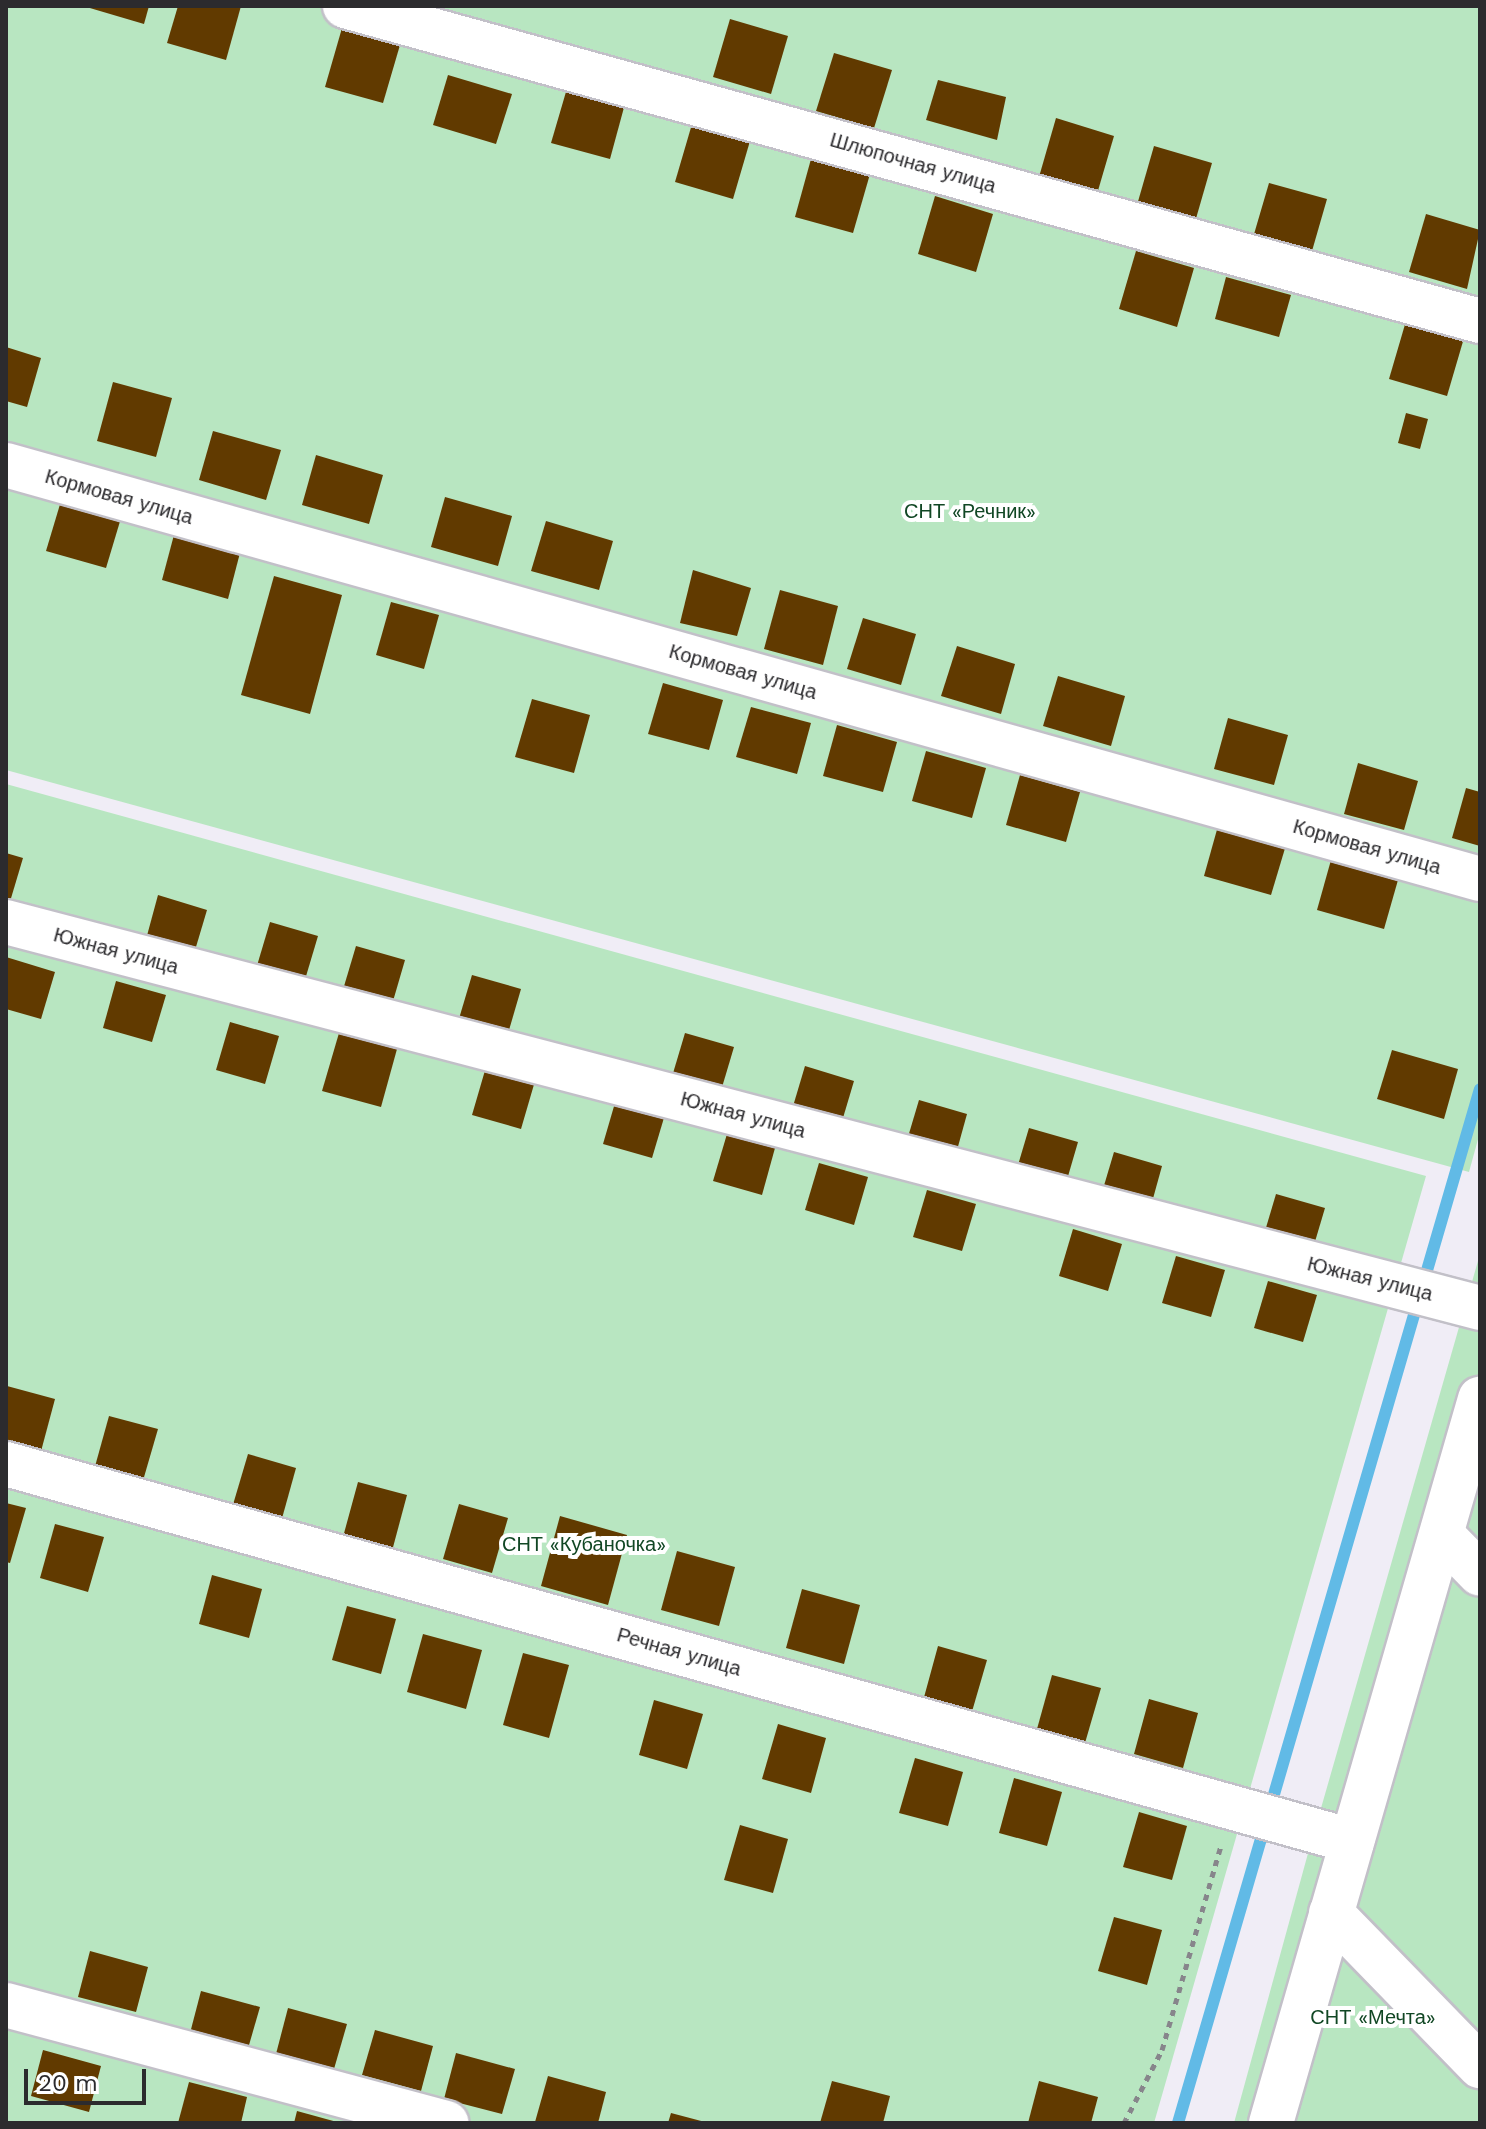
<!DOCTYPE html>
<html>
<head>
<meta charset="utf-8">
<style>
  body { margin:0 }
  #map { position:relative; width:1486px; height:2129px; overflow:hidden; background:#f0edf6; font-family:"Work Sans",sans-serif }
  div>[style] { position:absolute }
  .green>* { inset:0; background:#b8e6c1 }
  .stream>* { height:12px; margin:-6px; padding:0 6px; transform-origin:6px; border-radius:6px; background:#61bae6 }
  .building>* { inset:0; background:#613a00 }
  .path>* { height:5px; margin-top:-2.5px; transform-origin:0; background:repeating-linear-gradient(90deg,#87858b 0 6px,transparent 0 12px) }
  .roads { filter:drop-shadow(2px 0 #c2c0c8) drop-shadow(-2px 0 #c2c0c8) drop-shadow(0 2px #c2c0c8) drop-shadow(0 -2px #c2c0c8) }
  .minor>* { height:44px; margin:-22px; padding:0 22px; transform-origin:22px; border-radius:22px; background:#fff }
  .tertiary>* { height:44px; margin:-22px; padding:0 22px; transform-origin:22px; border-radius:22px; background:#fff }
  span { translate:-50% -50%; white-space:nowrap; text-align:center; line-height:1.15; -webkit-text-stroke:8px #fff; paint-order:stroke }
  .street-label { font-size:20px; color:#2c2b2e }
  .park-label { font-size:20px; color:#114724 }
  .frame { position:absolute; inset:0; border:8px solid #2c2b2e; pointer-events:none }
  .scale { position:absolute; left:24px; top:2069px; width:122px; height:36px; box-sizing:border-box; border:4px solid #2c2b2e; border-top:0; padding-left:10px; font-size:24px; line-height:28px; white-space:nowrap; color:#2c2b2e; -webkit-text-stroke:6px #fff; paint-order:stroke }
</style>
</head>
<body>
<div id="map">
  <div class="green">
    <div style="clip-path:polygon(6px 6px,1480px 6px,1480px 1132px,1469px 1172px,6px 770px)"></div>
    <div style="clip-path:polygon(6px 784px,1426px 1176px,1154px 2123px,6px 2123px)"></div>
    <div style="clip-path:polygon(1480px 1254px,1480px 2123px,1234px 2123px,1307px 1857px)"></div>
  </div>
  <div class="stream">
    <div style="left:1178px;top:2123px;width:1077px;rotate:-73.72deg"></div>
  </div>
  <div class="building">
    <div style="clip-path:polygon(83px 6px,149px 6px,144px 24px)"></div>
    <div style="clip-path:polygon(178px 6px,241px 6px,226px 60px,167px 43px)"></div>
    <div style="clip-path:polygon(730px 19px,788px 36px,771px 94px,713px 77px)"></div>
    <div style="clip-path:polygon(342px 28px,400px 45px,383px 103px,325px 87px)"></div>
    <div style="clip-path:polygon(834px 53px,892px 70px,874px 128px,816px 111px)"></div>
    <div style="clip-path:polygon(448px 75px,512px 94px,496px 144px,433px 125px)"></div>
    <div style="clip-path:polygon(938px 80px,1006px 97px,997px 140px,926px 120px)"></div>
    <div style="clip-path:polygon(568px 85px,626px 100px,610px 159px,551px 143px)"></div>
    <div style="clip-path:polygon(1056px 118px,1114px 136px,1097px 194px,1039px 177px)"></div>
    <div style="clip-path:polygon(692px 124px,750px 141px,733px 199px,675px 182px)"></div>
    <div style="clip-path:polygon(1154px 146px,1212px 163px,1195px 222px,1137px 205px)"></div>
    <div style="clip-path:polygon(811px 159px,870px 174px,853px 233px,795px 217px)"></div>
    <div style="clip-path:polygon(1269px 183px,1327px 199px,1310px 258px,1252px 241px)"></div>
    <div style="clip-path:polygon(935px 196px,993px 214px,976px 272px,918px 254px)"></div>
    <div style="clip-path:polygon(1426px 214px,1480px 230px,1467px 289px,1409px 272px)"></div>
    <div style="clip-path:polygon(1136px 251px,1194px 268px,1177px 327px,1119px 309px)"></div>
    <div style="clip-path:polygon(1226px 277px,1291px 295px,1279px 337px,1215px 319px)"></div>
    <div style="clip-path:polygon(1406px 321px,1464px 338px,1447px 396px,1389px 379px)"></div>
    <div style="clip-path:polygon(6px 347px,41px 358px,27px 407px,6px 401px)"></div>
    <div style="clip-path:polygon(113px 382px,172px 398px,156px 457px,97px 441px)"></div>
    <div style="clip-path:polygon(1406px 413px,1428px 419px,1420px 449px,1398px 443px)"></div>
    <div style="clip-path:polygon(213px 431px,281px 450px,266px 500px,199px 480px)"></div>
    <div style="clip-path:polygon(316px 455px,383px 475px,369px 524px,302px 505px)"></div>
    <div style="clip-path:polygon(445px 497px,512px 516px,498px 566px,431px 547px)"></div>
    <div style="clip-path:polygon(61px 501px,121px 518px,106px 568px,46px 551px)"></div>
    <div style="clip-path:polygon(546px 521px,613px 541px,599px 590px,531px 571px)"></div>
    <div style="clip-path:polygon(175px 531px,241px 549px,228px 599px,162px 580px)"></div>
    <div style="clip-path:polygon(693px 570px,751px 588px,737px 636px,680px 623px)"></div>
    <div style="clip-path:polygon(274px 576px,342px 595px,310px 714px,241px 695px)"></div>
    <div style="clip-path:polygon(780px 590px,838px 606px,823px 665px,764px 649px)"></div>
    <div style="clip-path:polygon(391px 602px,439px 615px,424px 669px,376px 655px)"></div>
    <div style="clip-path:polygon(863px 618px,916px 634px,901px 685px,847px 669px)"></div>
    <div style="clip-path:polygon(957px 646px,1015px 664px,1001px 714px,941px 696px)"></div>
    <div style="clip-path:polygon(1058px 676px,1125px 696px,1111px 746px,1043px 726px)"></div>
    <div style="clip-path:polygon(663px 683px,723px 700px,709px 750px,648px 734px)"></div>
    <div style="clip-path:polygon(532px 699px,590px 715px,574px 773px,515px 757px)"></div>
    <div style="clip-path:polygon(751px 707px,811px 723px,797px 774px,736px 757px)"></div>
    <div style="clip-path:polygon(1228px 718px,1288px 735px,1274px 785px,1214px 769px)"></div>
    <div style="clip-path:polygon(837px 725px,897px 742px,883px 792px,823px 776px)"></div>
    <div style="clip-path:polygon(926px 751px,986px 768px,972px 818px,912px 801px)"></div>
    <div style="clip-path:polygon(1358px 763px,1418px 781px,1404px 830px,1344px 814px)"></div>
    <div style="clip-path:polygon(1020px 775px,1080px 792px,1066px 842px,1006px 825px)"></div>
    <div style="clip-path:polygon(1466px 788px,1480px 792px,1480px 846px,1452px 838px)"></div>
    <div style="clip-path:polygon(1218px 826px,1286px 845px,1271px 895px,1204px 876px)"></div>
    <div style="clip-path:polygon(6px 853px,23px 858px,9px 905px,6px 904px)"></div>
    <div style="clip-path:polygon(1331px 860px,1398px 880px,1384px 929px,1317px 910px)"></div>
    <div style="clip-path:polygon(158px 895px,207px 910px,193px 957px,145px 943px)"></div>
    <div style="clip-path:polygon(270px 922px,318px 936px,304px 983px,256px 969px)"></div>
    <div style="clip-path:polygon(356px 946px,405px 960px,391px 1008px,342px 993px)"></div>
    <div style="clip-path:polygon(6px 957px,55px 972px,41px 1019px,6px 1009px)"></div>
    <div style="clip-path:polygon(472px 975px,521px 989px,507px 1037px,458px 1022px)"></div>
    <div style="clip-path:polygon(116px 981px,166px 995px,152px 1042px,103px 1028px)"></div>
    <div style="clip-path:polygon(230px 1022px,279px 1036px,265px 1084px,216px 1070px)"></div>
    <div style="clip-path:polygon(339px 1033px,397px 1049px,381px 1107px,322px 1091px)"></div>
    <div style="clip-path:polygon(685px 1033px,734px 1047px,720px 1094px,671px 1080px)"></div>
    <div style="clip-path:polygon(1392px 1050px,1458px 1069px,1444px 1119px,1377px 1099px)"></div>
    <div style="clip-path:polygon(805px 1066px,854px 1081px,840px 1128px,791px 1113px)"></div>
    <div style="clip-path:polygon(486px 1067px,535px 1081px,521px 1129px,472px 1115px)"></div>
    <div style="clip-path:polygon(617px 1096px,666px 1111px,652px 1158px,603px 1144px)"></div>
    <div style="clip-path:polygon(919px 1100px,967px 1114px,954px 1161px,905px 1147px)"></div>
    <div style="clip-path:polygon(1029px 1128px,1078px 1142px,1064px 1190px,1015px 1175px)"></div>
    <div style="clip-path:polygon(727px 1134px,775px 1148px,762px 1195px,713px 1181px)"></div>
    <div style="clip-path:polygon(1114px 1152px,1162px 1166px,1149px 1213px,1100px 1199px)"></div>
    <div style="clip-path:polygon(819px 1163px,868px 1177px,854px 1225px,805px 1210px)"></div>
    <div style="clip-path:polygon(927px 1190px,976px 1204px,962px 1251px,913px 1237px)"></div>
    <div style="clip-path:polygon(1276px 1194px,1325px 1208px,1311px 1255px,1262px 1241px)"></div>
    <div style="clip-path:polygon(1073px 1229px,1122px 1244px,1108px 1291px,1059px 1276px)"></div>
    <div style="clip-path:polygon(1176px 1256px,1225px 1270px,1211px 1317px,1162px 1303px)"></div>
    <div style="clip-path:polygon(1268px 1281px,1317px 1295px,1303px 1342px,1254px 1328px)"></div>
    <div style="clip-path:polygon(7px 1386px,55px 1399px,40px 1455px,6px 1445px)"></div>
    <div style="clip-path:polygon(109px 1416px,158px 1429px,142px 1484px,94px 1470px)"></div>
    <div style="clip-path:polygon(248px 1454px,296px 1468px,281px 1522px,232px 1508px)"></div>
    <div style="clip-path:polygon(358px 1482px,407px 1495px,392px 1551px,343px 1537px)"></div>
    <div style="clip-path:polygon(6px 1503px,26px 1508px,10px 1563px,6px 1562px)"></div>
    <div style="clip-path:polygon(459px 1504px,508px 1518px,492px 1573px,443px 1559px)"></div>
    <div style="clip-path:polygon(560px 1516px,627px 1535px,608px 1605px,541px 1586px)"></div>
    <div style="clip-path:polygon(55px 1524px,104px 1537px,88px 1592px,40px 1578px)"></div>
    <div style="clip-path:polygon(677px 1551px,735px 1567px,719px 1626px,661px 1610px)"></div>
    <div style="clip-path:polygon(212px 1575px,262px 1589px,249px 1638px,199px 1624px)"></div>
    <div style="clip-path:polygon(802px 1589px,860px 1605px,844px 1664px,786px 1648px)"></div>
    <div style="clip-path:polygon(347px 1606px,396px 1619px,381px 1674px,332px 1660px)"></div>
    <div style="clip-path:polygon(423px 1634px,482px 1650px,466px 1709px,407px 1692px)"></div>
    <div style="clip-path:polygon(938px 1646px,987px 1660px,971px 1715px,923px 1701px)"></div>
    <div style="clip-path:polygon(523px 1653px,569px 1665px,549px 1738px,503px 1725px)"></div>
    <div style="clip-path:polygon(1052px 1675px,1101px 1688px,1085px 1743px,1037px 1729px)"></div>
    <div style="clip-path:polygon(1149px 1699px,1198px 1713px,1183px 1768px,1134px 1754px)"></div>
    <div style="clip-path:polygon(654px 1700px,703px 1714px,687px 1769px,639px 1755px)"></div>
    <div style="clip-path:polygon(778px 1724px,826px 1738px,811px 1793px,762px 1779px)"></div>
    <div style="clip-path:polygon(915px 1758px,963px 1772px,948px 1826px,899px 1813px)"></div>
    <div style="clip-path:polygon(1014px 1778px,1062px 1792px,1047px 1846px,999px 1833px)"></div>
    <div style="clip-path:polygon(1139px 1812px,1187px 1826px,1172px 1880px,1123px 1867px)"></div>
    <div style="clip-path:polygon(740px 1825px,788px 1839px,773px 1893px,724px 1880px)"></div>
    <div style="clip-path:polygon(1114px 1917px,1162px 1930px,1147px 1985px,1098px 1971px)"></div>
    <div style="clip-path:polygon(90px 1951px,148px 1967px,136px 2012px,78px 1997px)"></div>
    <div style="clip-path:polygon(201px 1991px,260px 2007px,247px 2052px,189px 2037px)"></div>
    <div style="clip-path:polygon(288px 2008px,347px 2024px,334px 2069px,276px 2054px)"></div>
    <div style="clip-path:polygon(375px 2030px,433px 2046px,421px 2091px,362px 2075px)"></div>
    <div style="clip-path:polygon(43px 2050px,101px 2066px,89px 2112px,31px 2096px)"></div>
    <div style="clip-path:polygon(456px 2053px,515px 2069px,502px 2114px,444px 2099px)"></div>
    <div style="clip-path:polygon(548px 2076px,606px 2092px,598px 2123px,535px 2122px)"></div>
    <div style="clip-path:polygon(832px 2081px,890px 2096px,883px 2123px,820px 2123px)"></div>
    <div style="clip-path:polygon(1039px 2081px,1098px 2097px,1091px 2123px,1028px 2123px)"></div>
    <div style="clip-path:polygon(189px 2082px,247px 2097px,241px 2123px,178px 2123px)"></div>
    <div style="clip-path:polygon(297px 2111px,337px 2122px,337px 2123px,294px 2123px)"></div>
    <div style="clip-path:polygon(671px 2113px,705px 2122px,704px 2123px,668px 2123px)"></div>
  </div>
  <div class="path">
    <div style="left:1124px;top:2123px;width:82px;rotate:-62.5deg"></div>
    <div style="left:1162px;top:2050px;width:212px;rotate:-73.9deg"></div>
  </div>
  <div class="roads">
    <div class="minor">
      <div style="left:345px;top:6px;width:1178px;rotate:15.51deg"></div>
      <div style="left:6px;top:465px;width:1531px;rotate:15.69deg"></div>
      <div style="left:6px;top:922px;width:1524px;rotate:14.67deg"></div>
      <div style="left:6px;top:1464px;width:1398px;rotate:15.65deg"></div>
      <div style="left:1442px;top:1535px;width:54px;rotate:45.7deg"></div>
      <div style="left:1331px;top:1913px;width:214px;rotate:45.8deg"></div>
      <div style="left:6px;top:2005px;width:456px;rotate:15deg"></div>
    </div>
    <div class="tertiary">
      <div style="left:1271px;top:2123px;width:754px;rotate:-73.9deg"></div>
    </div>
  </div>
  <div class="street-label">
    <span style="left:913px;top:163px;rotate:16deg">Шлюпочная улица</span>
    <span style="left:119px;top:497px;rotate:16deg">Кормовая улица</span>
    <span style="left:743px;top:672px;rotate:16deg">Кормовая улица</span>
    <span style="left:1367px;top:847px;rotate:16deg">Кормовая улица</span>
    <span style="left:116px;top:951px;rotate:15deg">Южная улица</span>
    <span style="left:743px;top:1115px;rotate:15deg">Южная улица</span>
    <span style="left:1370px;top:1279px;rotate:14deg">Южная улица</span>
    <span style="left:679px;top:1652px;rotate:16deg">Речная улица</span>
  </div>
  <div class="park-label">
    <span style="left:970px;top:511px">СНТ «Речник»</span>
    <span style="left:584px;top:1544px">СНТ «Кубаночка»</span>
    <span style="left:1373px;top:2017px">СНТ «Мечта»</span>
  </div>
  <div class="frame"></div>
  <div class="scale">20 m</div>
</div>
</body>
</html>
